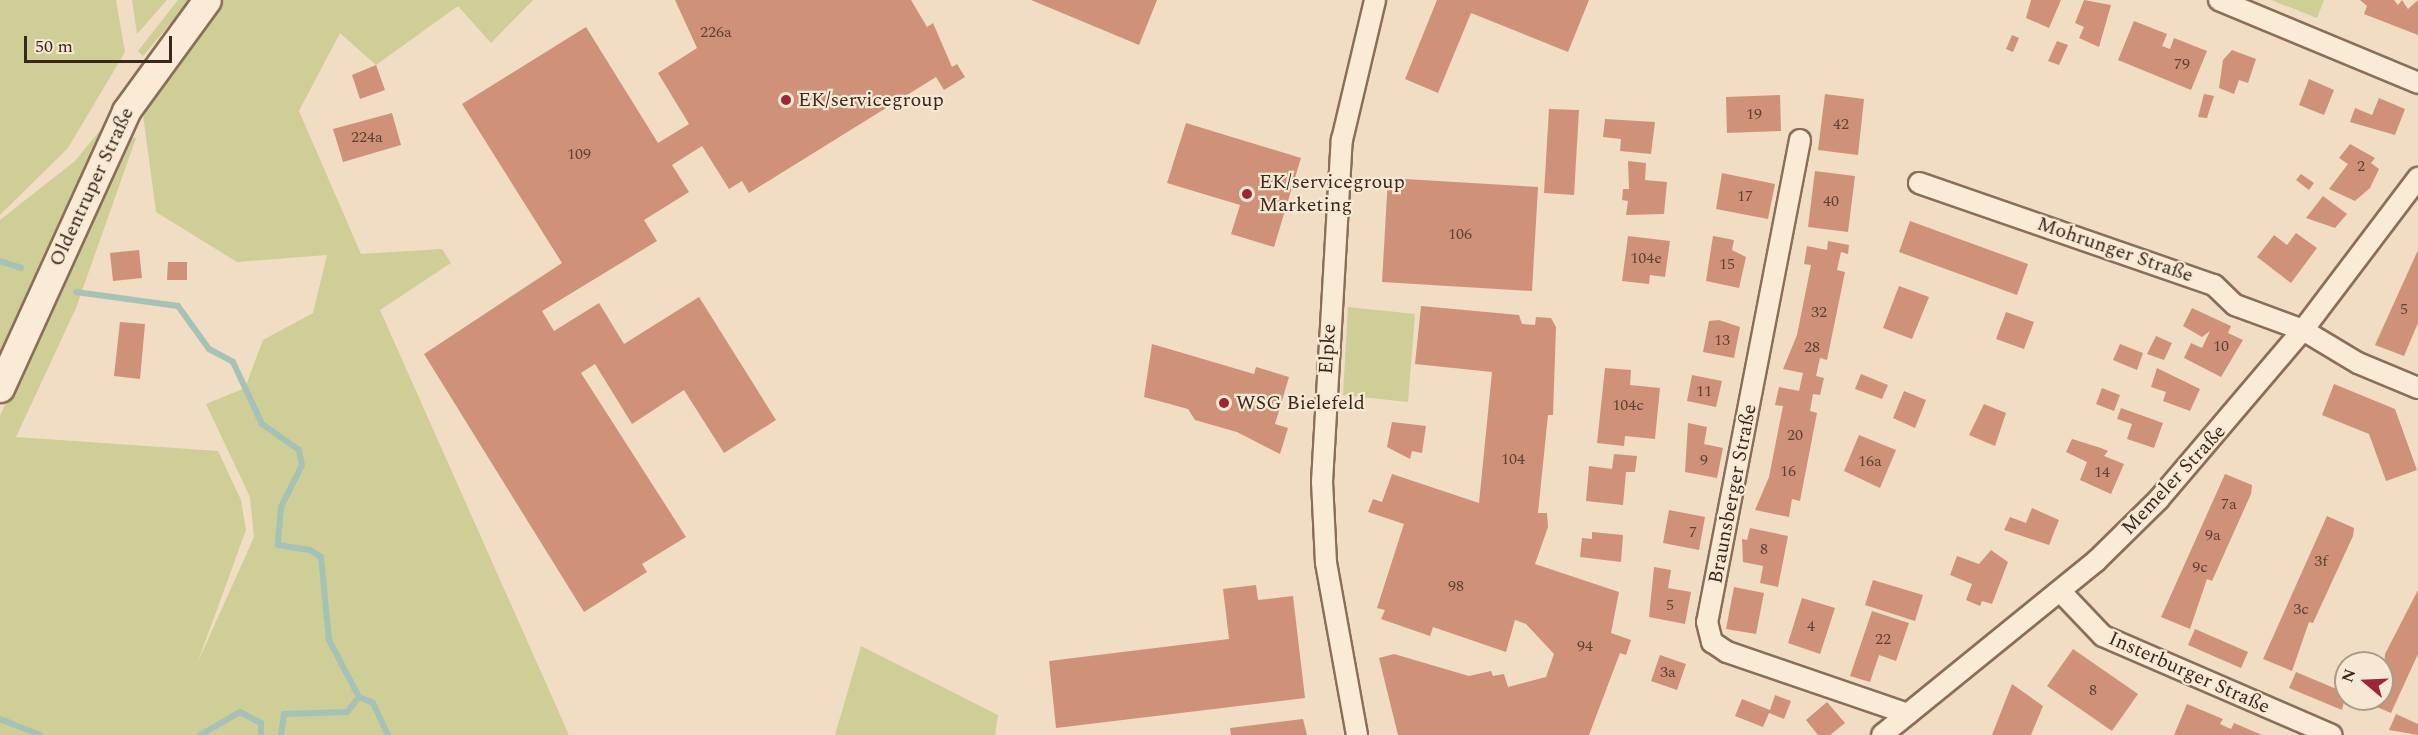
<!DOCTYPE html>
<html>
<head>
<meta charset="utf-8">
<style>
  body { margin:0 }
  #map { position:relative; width:2418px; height:735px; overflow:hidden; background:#f0ddc3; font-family:Spectral,serif }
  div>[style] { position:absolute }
  .green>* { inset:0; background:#cece96 }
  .stream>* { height:6px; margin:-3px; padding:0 3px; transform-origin:3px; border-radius:3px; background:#a5c2b6 }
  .building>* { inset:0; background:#cf9278 }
  .roads { filter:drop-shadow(2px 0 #8b6e59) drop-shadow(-2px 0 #8b6e59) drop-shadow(0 2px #8b6e59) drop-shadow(0 -2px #8b6e59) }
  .street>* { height:20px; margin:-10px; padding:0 10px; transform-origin:10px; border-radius:10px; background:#faebd7 }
  .secondary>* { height:27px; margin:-13.5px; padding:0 13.5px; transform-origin:13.5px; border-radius:13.5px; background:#faebd7 }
  .dots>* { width:16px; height:16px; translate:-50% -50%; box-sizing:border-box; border:3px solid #f7e8d3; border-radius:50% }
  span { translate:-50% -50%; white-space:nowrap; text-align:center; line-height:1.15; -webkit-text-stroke:4.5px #f7e8d3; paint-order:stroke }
  .number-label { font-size:16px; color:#5f4234 }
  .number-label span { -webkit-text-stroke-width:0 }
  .poi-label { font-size:20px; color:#3a281e }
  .left { translate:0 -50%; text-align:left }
  .street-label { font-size:20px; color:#3a281e }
  .north { position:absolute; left:2334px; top:651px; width:60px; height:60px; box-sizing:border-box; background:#f7e8d3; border:2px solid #ab9b8b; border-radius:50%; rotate:289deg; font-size:16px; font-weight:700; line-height:24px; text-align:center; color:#3a281e }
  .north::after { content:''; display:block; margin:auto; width:21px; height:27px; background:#9c2735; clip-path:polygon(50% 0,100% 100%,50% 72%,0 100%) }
  .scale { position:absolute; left:24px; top:36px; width:148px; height:27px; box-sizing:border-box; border:3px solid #3a281e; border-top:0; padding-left:8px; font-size:18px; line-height:21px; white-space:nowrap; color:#3a281e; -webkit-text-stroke:4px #f7e8d3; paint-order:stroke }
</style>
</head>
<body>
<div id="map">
  <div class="green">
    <div style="clip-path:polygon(0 0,116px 0,125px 52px,68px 148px,0 215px)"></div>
    <div style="clip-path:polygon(132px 0,167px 0,137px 34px)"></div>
    <div style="clip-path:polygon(178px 0,190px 0,143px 56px,138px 51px)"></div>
    <div style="clip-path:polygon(223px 0,533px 0,491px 43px,458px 6px,376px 65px,340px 33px,299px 111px,361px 254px,442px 249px,451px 263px,380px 310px,569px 735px,0 735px,0 416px,126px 137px,136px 138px,76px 308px,16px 437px,218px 451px,241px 500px,246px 530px,197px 664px,254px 537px,250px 497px,206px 404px,245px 388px,263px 340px,313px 313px,327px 255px,237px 262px,156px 212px,142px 107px,197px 27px)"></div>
    <div style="clip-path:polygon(2271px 0,2324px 0,2317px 18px)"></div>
    <div style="clip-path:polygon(106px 123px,36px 279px,0 359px,0 220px,75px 161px)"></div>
    <div style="clip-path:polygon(1348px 307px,1415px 314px,1408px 402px,1343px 395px)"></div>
    <div style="clip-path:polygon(861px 646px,998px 715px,995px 735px,835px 735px)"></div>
  </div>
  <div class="stream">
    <div style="left:0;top:261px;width:22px;rotate:18deg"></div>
    <div style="left:76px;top:292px;width:103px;rotate:7.8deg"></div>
    <div style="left:178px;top:306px;width:53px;rotate:54.2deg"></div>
    <div style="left:209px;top:349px;width:27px;rotate:28deg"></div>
    <div style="left:233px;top:362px;width:68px;rotate:64.9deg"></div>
    <div style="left:262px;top:424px;width:45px;rotate:35.1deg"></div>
    <div style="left:299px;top:450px;width:15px;rotate:79deg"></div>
    <div style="left:302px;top:465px;width:47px;rotate:116.6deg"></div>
    <div style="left:281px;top:507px;width:38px;rotate:95deg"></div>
    <div style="left:278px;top:545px;width:32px;rotate:9deg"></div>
    <div style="left:310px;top:550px;width:13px;rotate:32deg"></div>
    <div style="left:321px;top:557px;width:83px;rotate:84.5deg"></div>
    <div style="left:329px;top:640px;width:64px;rotate:62.2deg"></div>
    <div style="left:359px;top:697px;width:15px;rotate:23deg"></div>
    <div style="left:373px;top:703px;width:35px;rotate:65deg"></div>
    <div style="left:0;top:719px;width:43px;rotate:21.8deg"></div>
    <div style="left:200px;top:735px;width:46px;rotate:-29.9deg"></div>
    <div style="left:240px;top:712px;width:24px;rotate:28deg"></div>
    <div style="left:261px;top:723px;width:12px;rotate:90deg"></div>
    <div style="left:281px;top:735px;width:21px;rotate:-82deg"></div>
    <div style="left:284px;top:714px;width:63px;rotate:-1.8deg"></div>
    <div style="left:347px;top:712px;width:19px;rotate:-51deg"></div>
  </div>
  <div class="building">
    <div style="clip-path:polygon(675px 0,911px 0,927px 27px,933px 23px,952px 67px,957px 64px,965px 77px,944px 90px,936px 77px,749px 193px,742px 181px,729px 189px,702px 146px,672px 165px,689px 192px,644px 220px,657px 241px,542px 311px,554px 331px,599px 303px,624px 344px,699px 297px,776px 420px,724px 453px,684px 390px,632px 424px,595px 364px,581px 373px,686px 537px,642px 564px,647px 572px,584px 612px,424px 354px,562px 263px,462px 104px,586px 27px,658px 143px,689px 124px,658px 73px,697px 48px)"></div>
    <div style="clip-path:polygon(1031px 0,1157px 0,1139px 45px)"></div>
    <div style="clip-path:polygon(1437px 0,1589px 0,1568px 52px,1471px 13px,1438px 93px,1405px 79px)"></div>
    <div style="clip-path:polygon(2031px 0,2061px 0,2049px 28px,2026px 18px)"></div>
    <div style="clip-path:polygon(2084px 0,2111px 5px,2099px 47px,2079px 38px,2084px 27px,2075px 23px)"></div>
    <div style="clip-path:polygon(2360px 0,2394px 0,2398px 5px,2402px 0,2408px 9px,2418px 0,2418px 35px,2364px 14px,2367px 6px)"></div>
    <div style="clip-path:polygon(2134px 21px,2167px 34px,2162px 46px,2170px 49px,2174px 38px,2207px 51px,2191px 90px,2118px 60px)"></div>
    <div style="clip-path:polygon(2012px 35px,2019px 38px,2013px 52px,2006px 49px)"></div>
    <div style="clip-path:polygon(2057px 41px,2068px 45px,2059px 65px,2048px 61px)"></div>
    <div style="clip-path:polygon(2232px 50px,2256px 59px,2248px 83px,2239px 80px,2234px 94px,2219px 88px,2223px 60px)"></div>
    <div style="clip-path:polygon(376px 65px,385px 90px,360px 99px,352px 75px)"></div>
    <div style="clip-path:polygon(2309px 79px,2334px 90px,2324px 115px,2299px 105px)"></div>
    <div style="clip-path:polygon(1825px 94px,1864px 99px,1858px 155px,1818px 150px)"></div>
    <div style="clip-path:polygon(2204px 94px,2214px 96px,2207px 118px,2198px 117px)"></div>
    <div style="clip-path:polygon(1780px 95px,1781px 131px,1727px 133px,1726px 97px)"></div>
    <div style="clip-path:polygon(2379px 98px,2405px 109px,2395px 135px,2350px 122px,2355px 108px,2372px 115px)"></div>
    <div style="clip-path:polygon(1549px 109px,1579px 110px,1574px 195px,1544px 193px)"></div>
    <div style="clip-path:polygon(392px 113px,401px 145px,343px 162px,333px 129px)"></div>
    <div style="clip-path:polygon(1605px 119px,1655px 122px,1651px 154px,1620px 151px,1621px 139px,1603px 137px)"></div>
    <div style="clip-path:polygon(1186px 123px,1301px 158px,1274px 247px,1231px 234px,1240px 205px,1167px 183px)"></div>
    <div style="clip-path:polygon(2350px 144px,2375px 158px,2371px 163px,2379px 169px,2370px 188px,2355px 201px,2329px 189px,2348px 164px,2339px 158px)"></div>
    <div style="clip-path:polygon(1628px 161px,1646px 163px,1645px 180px,1667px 182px,1664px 214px,1626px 215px,1628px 201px,1622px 200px,1623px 189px,1629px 189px)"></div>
    <div style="clip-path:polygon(1815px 171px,1855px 176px,1848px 232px,1808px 227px)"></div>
    <div style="clip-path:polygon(1722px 173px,1775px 184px,1768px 219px,1716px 209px)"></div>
    <div style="clip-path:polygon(2301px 174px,2314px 183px,2309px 190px,2296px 180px)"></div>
    <div style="clip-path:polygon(1388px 178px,1538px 187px,1532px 291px,1382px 282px)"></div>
    <div style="clip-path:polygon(2323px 196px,2347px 214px,2335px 228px,2306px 218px)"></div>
    <div style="clip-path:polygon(1910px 221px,2028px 264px,2017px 295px,1899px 252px)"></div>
    <div style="clip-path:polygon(2296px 233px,2317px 248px,2291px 283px,2257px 257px,2274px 235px,2287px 245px)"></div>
    <div style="clip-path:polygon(1628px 236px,1670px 241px,1665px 277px,1650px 275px,1649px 284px,1622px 281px)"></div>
    <div style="clip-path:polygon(1713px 236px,1734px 240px,1732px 250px,1746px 257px,1739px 288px,1706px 281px)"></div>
    <div style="clip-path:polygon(1828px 241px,1849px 245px,1848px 254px,1841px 252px,1837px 270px,1845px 272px,1827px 360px,1820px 358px,1816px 376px,1824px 378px,1820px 395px,1813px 394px,1810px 411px,1817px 413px,1800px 501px,1792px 499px,1789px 517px,1755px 510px,1769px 477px,1783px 406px,1775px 405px,1779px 387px,1799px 391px,1803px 373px,1783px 369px,1797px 335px,1811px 265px,1804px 264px,1807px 246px,1827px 250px)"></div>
    <div style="clip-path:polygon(139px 250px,142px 278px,113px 281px,110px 253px)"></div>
    <div style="clip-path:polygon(2418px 250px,2418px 323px,2404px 356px,2375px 345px)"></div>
    <div style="clip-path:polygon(168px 262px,187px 262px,187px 280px,167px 280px)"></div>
    <div style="clip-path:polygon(1899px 286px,1929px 297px,1912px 339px,1883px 328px)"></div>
    <div style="clip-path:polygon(1421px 306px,1519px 315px,1522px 324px,1535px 325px,1536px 317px,1551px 318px,1556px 327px,1553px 415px,1548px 415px,1538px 513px,1547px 513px,1548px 527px,1535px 564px,1619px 592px,1611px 633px,1631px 640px,1626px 655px,1620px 653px,1589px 735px,1398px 735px,1379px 658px,1394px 654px,1469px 676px,1491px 671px,1493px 676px,1504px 674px,1508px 687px,1546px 677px,1554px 654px,1526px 624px,1515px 620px,1506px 652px,1433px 627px,1430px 636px,1381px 619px,1385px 610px,1377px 608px,1404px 524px,1368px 512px,1373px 499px,1382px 502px,1392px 474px,1479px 503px,1492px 372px,1415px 364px)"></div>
    <div style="clip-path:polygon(2192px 308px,2231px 326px,2228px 333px,2243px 340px,2221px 377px,2184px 358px,2191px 343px,2202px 348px,2210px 331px,2202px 337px,2183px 326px)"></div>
    <div style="clip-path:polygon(2006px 312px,2034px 322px,2024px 349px,1996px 339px)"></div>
    <div style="clip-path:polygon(1719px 320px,1740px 327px,1734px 358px,1703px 352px,1709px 321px)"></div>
    <div style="clip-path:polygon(120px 322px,145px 324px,140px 379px,114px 376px)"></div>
    <div style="clip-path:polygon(2156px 336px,2172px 343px,2164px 360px,2147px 354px)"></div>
    <div style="clip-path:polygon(1152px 344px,1254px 374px,1256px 367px,1289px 377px,1275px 424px,1288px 428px,1280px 454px,1237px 432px,1195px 420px,1188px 409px,1144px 397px)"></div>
    <div style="clip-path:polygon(2120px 344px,2143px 353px,2137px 370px,2113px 360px)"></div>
    <div style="clip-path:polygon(1605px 368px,1631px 370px,1630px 385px,1660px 388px,1655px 439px,1625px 436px,1624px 446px,1597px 443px)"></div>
    <div style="clip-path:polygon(2157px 368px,2200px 389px,2190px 411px,2163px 401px,2166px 392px,2151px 387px)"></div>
    <div style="clip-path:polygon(1861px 374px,1888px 385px,1882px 399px,1855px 389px)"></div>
    <div style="clip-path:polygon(1692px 375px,1722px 381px,1716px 407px,1687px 401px)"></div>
    <div style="clip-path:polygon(2334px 384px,2395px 409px,2417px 470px,2386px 481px,2369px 434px,2322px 415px)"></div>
    <div style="clip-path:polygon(2102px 388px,2120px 395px,2114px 411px,2096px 404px)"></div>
    <div style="clip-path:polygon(1904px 391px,1926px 400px,1915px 428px,1893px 418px)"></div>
    <div style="clip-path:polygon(1984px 404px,2006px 413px,1995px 446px,1969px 435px)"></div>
    <div style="clip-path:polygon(2121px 408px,2163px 423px,2154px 448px,2127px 439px,2132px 424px,2117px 419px)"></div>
    <div style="clip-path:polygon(1392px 422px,1426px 426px,1422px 453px,1412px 451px,1410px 459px,1387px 447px)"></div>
    <div style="clip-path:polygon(1688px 423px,1707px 427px,1704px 444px,1723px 448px,1717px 478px,1685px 472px)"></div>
    <div style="clip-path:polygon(1859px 435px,1896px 450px,1880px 488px,1844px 471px)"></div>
    <div style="clip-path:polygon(2072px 439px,2101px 448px,2108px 451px,2104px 456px,2124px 464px,2111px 494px,2080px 480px,2087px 462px,2066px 452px)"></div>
    <div style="clip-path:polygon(1614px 454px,1637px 456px,1635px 472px,1626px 472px,1623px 505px,1586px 501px,1589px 466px,1612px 469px)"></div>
    <div style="clip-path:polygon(2225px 474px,2252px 485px,2251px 494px,2212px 581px,2207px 579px,2190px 629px,2161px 617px)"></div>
    <div style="clip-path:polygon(2032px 508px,2059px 520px,2049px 545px,2004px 530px,2010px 517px,2026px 523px)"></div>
    <div style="clip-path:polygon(1669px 510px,1705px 517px,1699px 550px,1663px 543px)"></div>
    <div style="clip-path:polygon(2327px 516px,2354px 528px,2353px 536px,2313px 623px,2309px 622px,2292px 671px,2263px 659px)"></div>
    <div style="clip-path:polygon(1750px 528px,1788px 536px,1778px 587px,1760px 583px,1763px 566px,1743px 562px,1742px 539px,1747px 540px)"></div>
    <div style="clip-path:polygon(1592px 532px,1623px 535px,1621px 562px,1580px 557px,1582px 538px,1592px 539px)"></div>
    <div style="clip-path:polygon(1991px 550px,2008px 562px,1992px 604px,1982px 601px,1980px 606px,1966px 600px,1972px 584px,1950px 575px,1957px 556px,1979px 564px)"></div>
    <div style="clip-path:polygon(1654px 567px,1671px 570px,1668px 588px,1691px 592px,1685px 624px,1649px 617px)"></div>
    <div style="clip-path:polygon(1873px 580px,1923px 595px,1915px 621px,1865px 605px)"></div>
    <div style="clip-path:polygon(1256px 585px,1258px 600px,1293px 596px,1305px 698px,1056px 728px,1049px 661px,1229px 639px,1223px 589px)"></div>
    <div style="clip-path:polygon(1734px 587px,1764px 593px,1756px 634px,1726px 629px)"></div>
    <div style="clip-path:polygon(2418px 590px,2418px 654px,2391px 713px,2363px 701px,2382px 699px,2385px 654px)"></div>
    <div style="clip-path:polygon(1802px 598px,1835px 608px,1820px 654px,1788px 643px)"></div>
    <div style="clip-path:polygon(1872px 611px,1909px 623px,1896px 661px,1879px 655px,1870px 682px,1850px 676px)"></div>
    <div style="clip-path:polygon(2195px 629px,2248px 652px,2241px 668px,2188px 645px)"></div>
    <div style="clip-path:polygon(2073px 649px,2138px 694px,2112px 731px,2047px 686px)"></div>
    <div style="clip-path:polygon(1660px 655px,1686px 664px,1677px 690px,1651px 681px)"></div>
    <div style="clip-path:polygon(2296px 672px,2346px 693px,2342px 710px,2289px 688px)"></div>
    <div style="clip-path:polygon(2012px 684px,2043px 706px,2031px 735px,1992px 735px)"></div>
    <div style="clip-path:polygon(1775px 695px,1791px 701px,1784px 719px,1769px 713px,1763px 727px,1735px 716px,1742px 699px,1770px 710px)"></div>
    <div style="clip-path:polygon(1827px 702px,1845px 723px,1830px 735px,1818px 735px,1806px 720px)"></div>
    <div style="clip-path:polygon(2187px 704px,2223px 719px,2220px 724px,2231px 729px,2234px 723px,2262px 735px,2174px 735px)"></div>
    <div style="clip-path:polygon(2396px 714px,2418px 724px,2418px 735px,2389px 730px)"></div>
    <div style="clip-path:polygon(1303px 719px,1307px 735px,1231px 735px,1230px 728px)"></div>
  </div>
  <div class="roads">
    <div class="street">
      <div style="left:2219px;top:0;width:216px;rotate:22.6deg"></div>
      <div style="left:1800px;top:140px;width:491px;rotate:100.9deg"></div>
      <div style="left:1707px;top:622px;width:21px;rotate:76deg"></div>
      <div style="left:1712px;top:642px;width:18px;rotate:34deg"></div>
      <div style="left:1727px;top:652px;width:191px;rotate:18.9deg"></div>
      <div style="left:1919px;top:183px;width:312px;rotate:19.1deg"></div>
      <div style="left:2214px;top:285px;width:29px;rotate:44deg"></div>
      <div style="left:2235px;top:305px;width:72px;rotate:20.2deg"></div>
      <div style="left:2303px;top:330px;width:64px;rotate:31deg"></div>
      <div style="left:2358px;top:363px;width:65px;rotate:22.6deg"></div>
      <div style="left:2060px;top:591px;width:62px;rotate:46.3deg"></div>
      <div style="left:2103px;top:636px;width:249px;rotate:23.4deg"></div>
      <div style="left:1357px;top:735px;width:175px;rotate:-100.2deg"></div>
      <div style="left:1326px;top:563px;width:81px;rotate:-92.8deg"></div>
      <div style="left:1322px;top:482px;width:343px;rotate:-86.7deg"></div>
      <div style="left:1342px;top:140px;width:144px;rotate:-76.7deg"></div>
      <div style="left:1882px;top:735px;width:276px;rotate:-39.1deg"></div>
      <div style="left:2096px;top:561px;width:88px;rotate:-44.5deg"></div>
      <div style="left:2159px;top:499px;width:222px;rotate:-49.6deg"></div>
      <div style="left:2303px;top:330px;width:191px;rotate:-52.9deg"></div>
    </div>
    <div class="secondary">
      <div style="left:0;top:388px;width:304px;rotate:-65.5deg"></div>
      <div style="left:126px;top:111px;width:137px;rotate:-53.9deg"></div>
    </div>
  </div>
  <div class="dots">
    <div style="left:786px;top:100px;background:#9c2735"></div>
    <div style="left:1247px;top:194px;background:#9c2735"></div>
    <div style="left:1224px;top:403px;background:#9c2735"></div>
  </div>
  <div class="number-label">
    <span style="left:716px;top:32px">226a</span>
    <span style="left:2182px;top:64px">79</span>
    <span style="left:1754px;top:114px">19</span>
    <span style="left:1841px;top:124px">42</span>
    <span style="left:367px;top:137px">224a</span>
    <span style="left:579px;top:154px">109</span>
    <span style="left:2361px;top:166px">2</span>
    <span style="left:1745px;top:196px">17</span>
    <span style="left:1831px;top:201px">40</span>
    <span style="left:1460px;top:234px">106</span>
    <span style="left:1646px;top:258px">104e</span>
    <span style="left:1727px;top:264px">15</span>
    <span style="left:2404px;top:309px">5</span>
    <span style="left:1819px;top:312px">32</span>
    <span style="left:1722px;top:340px">13</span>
    <span style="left:2221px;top:346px">10</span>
    <span style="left:1812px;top:347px">28</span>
    <span style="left:1704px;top:391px">11</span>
    <span style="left:1628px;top:405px">104c</span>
    <span style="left:1795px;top:435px">20</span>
    <span style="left:1513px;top:459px">104</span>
    <span style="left:1704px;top:460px">9</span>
    <span style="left:1870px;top:461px">16a</span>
    <span style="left:1788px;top:471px">16</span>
    <span style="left:2102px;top:472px">14</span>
    <span style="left:2229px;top:504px">7a</span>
    <span style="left:1693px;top:532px">7</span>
    <span style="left:2213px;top:535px">9a</span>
    <span style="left:1764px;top:549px">8</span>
    <span style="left:2321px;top:561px">3f</span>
    <span style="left:2200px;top:567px">9c</span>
    <span style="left:1456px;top:586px">98</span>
    <span style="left:1670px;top:605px">5</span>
    <span style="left:2301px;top:609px">3c</span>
    <span style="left:1811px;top:626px">4</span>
    <span style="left:1883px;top:639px">22</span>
    <span style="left:1585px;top:646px">94</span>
    <span style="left:1668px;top:672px">3a</span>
    <span style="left:2093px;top:690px">8</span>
  </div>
  <div class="poi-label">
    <span class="left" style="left:798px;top:100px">EK/servicegroup</span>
    <span class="left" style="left:1259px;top:194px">EK/servicegroup<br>Marketing</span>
    <span class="left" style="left:1236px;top:403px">WSG Bielefeld</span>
  </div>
  <div class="street-label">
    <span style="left:92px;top:187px;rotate:-65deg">Oldentruper Straße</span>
    <span style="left:2115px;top:250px;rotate:19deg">Mohrunger Straße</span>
    <span style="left:1328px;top:349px;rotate:-86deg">Elpke</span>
    <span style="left:2174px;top:480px;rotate:-47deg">Memeler Straße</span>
    <span style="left:1733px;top:494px;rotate:-79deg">Braunsberger Straße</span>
    <span style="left:2189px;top:673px;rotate:24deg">Insterburger Straße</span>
  </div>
  <div class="north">N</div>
  <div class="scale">50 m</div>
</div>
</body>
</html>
